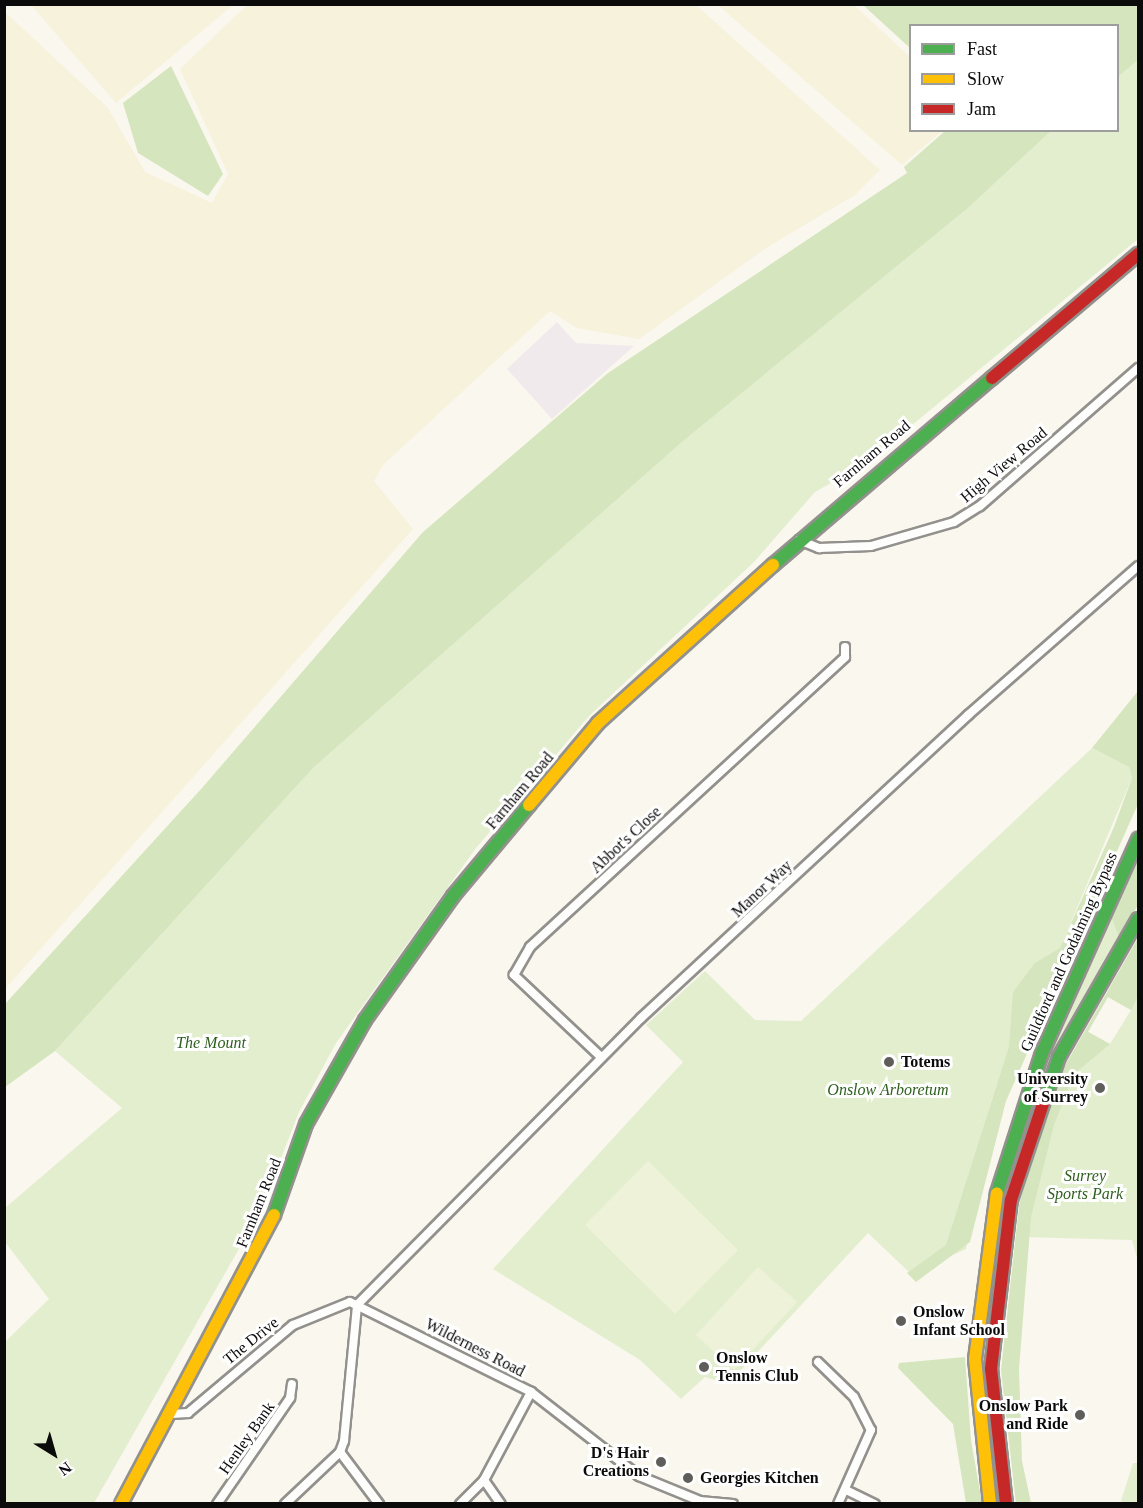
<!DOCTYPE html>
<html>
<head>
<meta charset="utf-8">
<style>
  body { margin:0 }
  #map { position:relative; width:1143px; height:1508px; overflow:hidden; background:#faf7ee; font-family:"Times New Roman",serif }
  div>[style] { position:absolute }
  .industrial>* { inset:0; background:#f1eaec }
  .farmland>* { inset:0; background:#f6f2db }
  .green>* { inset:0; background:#e3eecf }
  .forest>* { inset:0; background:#d5e5be }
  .pitch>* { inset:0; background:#edf2d9 }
  .roads { filter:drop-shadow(2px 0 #93918d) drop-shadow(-2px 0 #93918d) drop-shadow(0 2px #93918d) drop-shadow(0 -2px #93918d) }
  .street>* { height:8px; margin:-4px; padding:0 4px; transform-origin:4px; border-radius:4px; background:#fefefc }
  .fast>* { height:12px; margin:-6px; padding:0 6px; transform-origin:6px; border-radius:6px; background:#4caf50 }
  .slow>* { height:12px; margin:-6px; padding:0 6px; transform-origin:6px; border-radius:6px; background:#ffc107 }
  .jam>* { height:12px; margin:-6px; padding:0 6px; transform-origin:6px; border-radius:6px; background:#c62828 }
  .dots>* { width:16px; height:16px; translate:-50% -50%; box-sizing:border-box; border:3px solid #fff; border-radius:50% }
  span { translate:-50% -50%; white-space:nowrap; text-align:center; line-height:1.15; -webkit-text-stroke:6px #fff; paint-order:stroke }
  .street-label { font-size:16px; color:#0b0b0b }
  .park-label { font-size:16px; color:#2f601f; font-style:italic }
  .poi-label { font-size:16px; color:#0b0b0b; font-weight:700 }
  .left { translate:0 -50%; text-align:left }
  .right { translate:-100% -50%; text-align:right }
  .frame { position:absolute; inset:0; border:6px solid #0b0b0b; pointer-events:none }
  .legend { position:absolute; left:909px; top:24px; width:210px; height:108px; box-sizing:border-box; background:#fff; border:2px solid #9d9d9d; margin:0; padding:8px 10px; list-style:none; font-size:18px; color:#0b0b0b }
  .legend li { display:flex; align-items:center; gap:12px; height:30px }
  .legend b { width:30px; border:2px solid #9d9d9d }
  .north { position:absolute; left:24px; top:1424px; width:60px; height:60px; -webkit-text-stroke:4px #fff; paint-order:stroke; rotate:143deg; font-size:16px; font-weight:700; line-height:24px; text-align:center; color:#0b0b0b }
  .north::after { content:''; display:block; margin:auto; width:21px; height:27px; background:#0b0b0b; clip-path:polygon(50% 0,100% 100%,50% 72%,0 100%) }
</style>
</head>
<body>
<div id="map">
  <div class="industrial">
    <div style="clip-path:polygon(557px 322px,576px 343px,634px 346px,552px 419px,507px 369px)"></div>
  </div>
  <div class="farmland">
    <div style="clip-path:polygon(31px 5px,233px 5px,116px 103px)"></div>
    <div style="clip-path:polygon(247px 5px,696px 5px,880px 170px,855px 195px,766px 248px,639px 339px,577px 328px,550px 311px,384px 464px,374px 481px,413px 529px,5px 989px,5px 12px,108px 108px,145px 172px,212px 203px,228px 174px,180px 69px)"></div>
    <div style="clip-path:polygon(718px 5px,854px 5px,910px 57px,910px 130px,942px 131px,902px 165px)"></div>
  </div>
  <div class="green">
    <div style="clip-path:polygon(1138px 60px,1138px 239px,866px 463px,815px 492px,754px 562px,590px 715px,476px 848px,336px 1043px,299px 1112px,260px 1212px,94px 1503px,5px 1503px,4px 1343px,49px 1299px,5px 1242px,5px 1208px,122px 1108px,55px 1051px,313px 768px,682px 442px,968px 208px,1051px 131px,1118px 130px,1118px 77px)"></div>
    <div style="clip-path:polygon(1092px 748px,1129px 767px,1132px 778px,1060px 948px,978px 1172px,966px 1249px,911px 1274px,868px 1233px,728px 1384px,705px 1377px,681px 1399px,640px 1360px,493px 1269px,683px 1062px,646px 1025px,705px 971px,755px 1020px,801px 1021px)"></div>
    <div style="clip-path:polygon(1111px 917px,1119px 937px,1054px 1055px,1011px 1178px,1007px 1177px,1049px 1053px)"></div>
    <div style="clip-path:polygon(1138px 948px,1138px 1261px,1132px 1240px,1020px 1237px,1031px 1180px,1088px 1032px,1110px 1044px,1131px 1010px,1108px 997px)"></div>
    <div style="clip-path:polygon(1133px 1463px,1138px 1463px,1138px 1503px,1127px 1503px,1121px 1501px)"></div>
  </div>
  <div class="forest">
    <div style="clip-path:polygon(863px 5px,1138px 5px,1138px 60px,1118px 77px,1118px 26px,910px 26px,910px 48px)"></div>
    <div style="clip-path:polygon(171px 66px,223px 174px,208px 196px,138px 153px,123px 103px)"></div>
    <div style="clip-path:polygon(945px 131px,1051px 131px,968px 208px,682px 442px,313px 768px,55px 1051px,5px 1087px,5px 1004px,202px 788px,423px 532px,608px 373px,907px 173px,904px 167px)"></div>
    <div style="clip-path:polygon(1138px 691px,1138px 804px,1006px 1101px,970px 1242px,916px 1282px,907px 1273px,946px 1245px,1009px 1047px,1013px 992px,1035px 963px,1060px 948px,1114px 827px,1132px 778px,1129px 767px,1092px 748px)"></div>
    <div style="clip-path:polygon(1138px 859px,1138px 905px,1119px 937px,1111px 917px)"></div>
    <div style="clip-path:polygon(1138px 938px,1138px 996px,1131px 1010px,1108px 997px,1088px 1032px,1110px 1044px,1074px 1074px,1054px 1125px,1031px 1217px,1019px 1369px,1022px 1461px,1031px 1503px,1016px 1504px,1001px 1370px,1019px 1206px,1034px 1145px,1063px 1069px)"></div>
    <div style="clip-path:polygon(965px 1357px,971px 1440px,982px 1503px,966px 1503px,953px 1424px,898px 1368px,899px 1363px)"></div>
  </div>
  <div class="pitch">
    <div style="clip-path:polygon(648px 1161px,738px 1250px,675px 1314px,585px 1225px)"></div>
    <div style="clip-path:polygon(758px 1267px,797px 1302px,734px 1370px,696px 1335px)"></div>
  </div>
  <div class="roads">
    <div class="street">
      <div style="left:799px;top:540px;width:22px;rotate:22deg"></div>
      <div style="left:819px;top:548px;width:52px;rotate:-2.2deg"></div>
      <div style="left:871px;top:546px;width:86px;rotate:-16.1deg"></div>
      <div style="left:954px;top:522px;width:31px;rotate:-32deg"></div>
      <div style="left:980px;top:506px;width:210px;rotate:-41.1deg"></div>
      <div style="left:601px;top:1057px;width:120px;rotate:-136.7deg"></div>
      <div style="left:514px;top:975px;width:32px;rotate:-60deg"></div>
      <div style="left:530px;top:947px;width:428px;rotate:-42.6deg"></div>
      <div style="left:845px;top:657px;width:10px;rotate:-90deg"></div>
      <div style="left:818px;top:1362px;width:50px;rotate:44.2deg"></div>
      <div style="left:854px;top:1397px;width:37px;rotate:63deg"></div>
      <div style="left:871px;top:1430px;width:81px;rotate:114deg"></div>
      <div style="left:171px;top:1414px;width:17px;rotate:-3deg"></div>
      <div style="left:188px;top:1413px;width:137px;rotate:-40deg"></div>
      <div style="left:293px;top:1325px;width:61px;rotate:-22deg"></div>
      <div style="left:350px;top:1302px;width:202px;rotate:26.4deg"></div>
      <div style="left:531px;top:1392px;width:137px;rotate:37.9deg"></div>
      <div style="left:639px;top:1476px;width:66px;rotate:22.3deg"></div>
      <div style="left:700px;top:1501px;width:33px;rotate:5deg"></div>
      <div style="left:340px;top:1452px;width:65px;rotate:53.1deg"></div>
      <div style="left:484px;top:1480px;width:29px;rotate:55deg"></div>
      <div style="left:846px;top:1490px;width:32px;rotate:26deg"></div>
      <div style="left:217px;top:1504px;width:129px;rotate:-55.4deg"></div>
      <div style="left:290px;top:1398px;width:14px;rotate:-82deg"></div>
      <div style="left:285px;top:1504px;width:76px;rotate:-43.4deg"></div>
      <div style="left:340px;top:1452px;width:12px;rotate:-70deg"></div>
      <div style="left:344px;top:1441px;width:137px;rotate:-84.5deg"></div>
      <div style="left:357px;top:1305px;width:404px;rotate:-45.3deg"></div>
      <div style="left:641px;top:1018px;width:446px;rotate:-42.8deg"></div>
      <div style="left:968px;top:715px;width:226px;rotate:-41.2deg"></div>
      <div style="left:460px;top:1504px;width:34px;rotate:-45deg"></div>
      <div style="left:484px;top:1480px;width:100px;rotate:-61.9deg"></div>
    </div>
    <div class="fast">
      <div style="left:773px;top:565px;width:288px;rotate:-40.5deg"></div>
      <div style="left:1046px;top:1095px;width:40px;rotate:-71.1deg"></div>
      <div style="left:1059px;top:1057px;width:159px;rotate:-60.2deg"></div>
      <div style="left:997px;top:1193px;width:147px;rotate:-72.2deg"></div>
      <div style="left:1042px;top:1053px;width:235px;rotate:-65.8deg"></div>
      <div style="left:274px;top:1215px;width:96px;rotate:-70.6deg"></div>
      <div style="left:306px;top:1124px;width:120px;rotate:-60.4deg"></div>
      <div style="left:365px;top:1020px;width:152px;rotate:-54.6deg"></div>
      <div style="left:453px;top:896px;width:119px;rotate:-50.1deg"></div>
    </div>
    <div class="slow">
      <div style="left:529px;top:805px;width:107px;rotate:-49.9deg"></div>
      <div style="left:598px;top:723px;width:236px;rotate:-42.1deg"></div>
      <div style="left:121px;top:1504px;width:327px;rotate:-62.1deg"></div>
      <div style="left:990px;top:1504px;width:146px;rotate:-95.9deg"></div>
      <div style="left:975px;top:1359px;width:167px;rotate:-82.5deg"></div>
    </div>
    <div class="jam">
      <div style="left:992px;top:378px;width:192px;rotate:-40.3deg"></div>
      <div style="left:1006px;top:1504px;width:136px;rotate:-96.3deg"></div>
      <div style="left:991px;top:1369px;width:170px;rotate:-83.3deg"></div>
      <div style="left:1011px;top:1200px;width:111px;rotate:-71.6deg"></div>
    </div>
  </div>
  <div class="dots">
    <div style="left:889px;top:1062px;background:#5f5e5a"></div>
    <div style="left:1100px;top:1088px;background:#5f5e5a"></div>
    <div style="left:901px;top:1321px;background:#5f5e5a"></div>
    <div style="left:704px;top:1367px;background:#5f5e5a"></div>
    <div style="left:1080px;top:1415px;background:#5f5e5a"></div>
    <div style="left:661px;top:1462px;background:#5f5e5a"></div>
    <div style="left:688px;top:1478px;background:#5f5e5a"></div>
  </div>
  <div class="street-label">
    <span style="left:872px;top:454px;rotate:-40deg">Farnham Road</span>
    <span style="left:1004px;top:465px;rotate:-40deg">High View Road</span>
    <span style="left:520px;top:791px;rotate:-50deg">Farnham Road</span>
    <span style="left:626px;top:840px;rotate:-43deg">Abbot's Close</span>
    <span style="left:762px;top:889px;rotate:-43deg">Manor Way</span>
    <span style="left:1069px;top:952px;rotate:-66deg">Guildford and Godalming Bypass</span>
    <span style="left:259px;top:1203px;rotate:-68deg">Farnham Road</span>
    <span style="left:251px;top:1341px;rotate:-39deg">The Drive</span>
    <span style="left:475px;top:1348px;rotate:27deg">Wilderness Road</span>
    <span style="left:247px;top:1438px;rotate:-55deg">Henley Bank</span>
  </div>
  <div class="park-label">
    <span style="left:211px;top:1043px">The Mount</span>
    <span style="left:888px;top:1090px">Onslow Arboretum</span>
    <span style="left:1085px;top:1185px">Surrey<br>Sports Park</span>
  </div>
  <div class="poi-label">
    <span class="left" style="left:901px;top:1062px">Totems</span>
    <span class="right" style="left:1088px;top:1088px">University<br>of Surrey</span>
    <span class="left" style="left:913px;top:1321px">Onslow<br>Infant School</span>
    <span class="left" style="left:716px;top:1367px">Onslow<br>Tennis Club</span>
    <span class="right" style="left:1068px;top:1415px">Onslow Park<br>and Ride</span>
    <span class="right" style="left:649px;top:1462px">D's Hair<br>Creations</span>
    <span class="left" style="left:700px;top:1478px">Georgies Kitchen</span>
  </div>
  <div class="frame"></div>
  <ul class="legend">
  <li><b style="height:8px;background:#4caf50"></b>Fast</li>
  <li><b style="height:8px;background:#ffc107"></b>Slow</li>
  <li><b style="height:8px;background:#c62828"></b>Jam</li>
  </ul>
  <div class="north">N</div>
</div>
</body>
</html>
